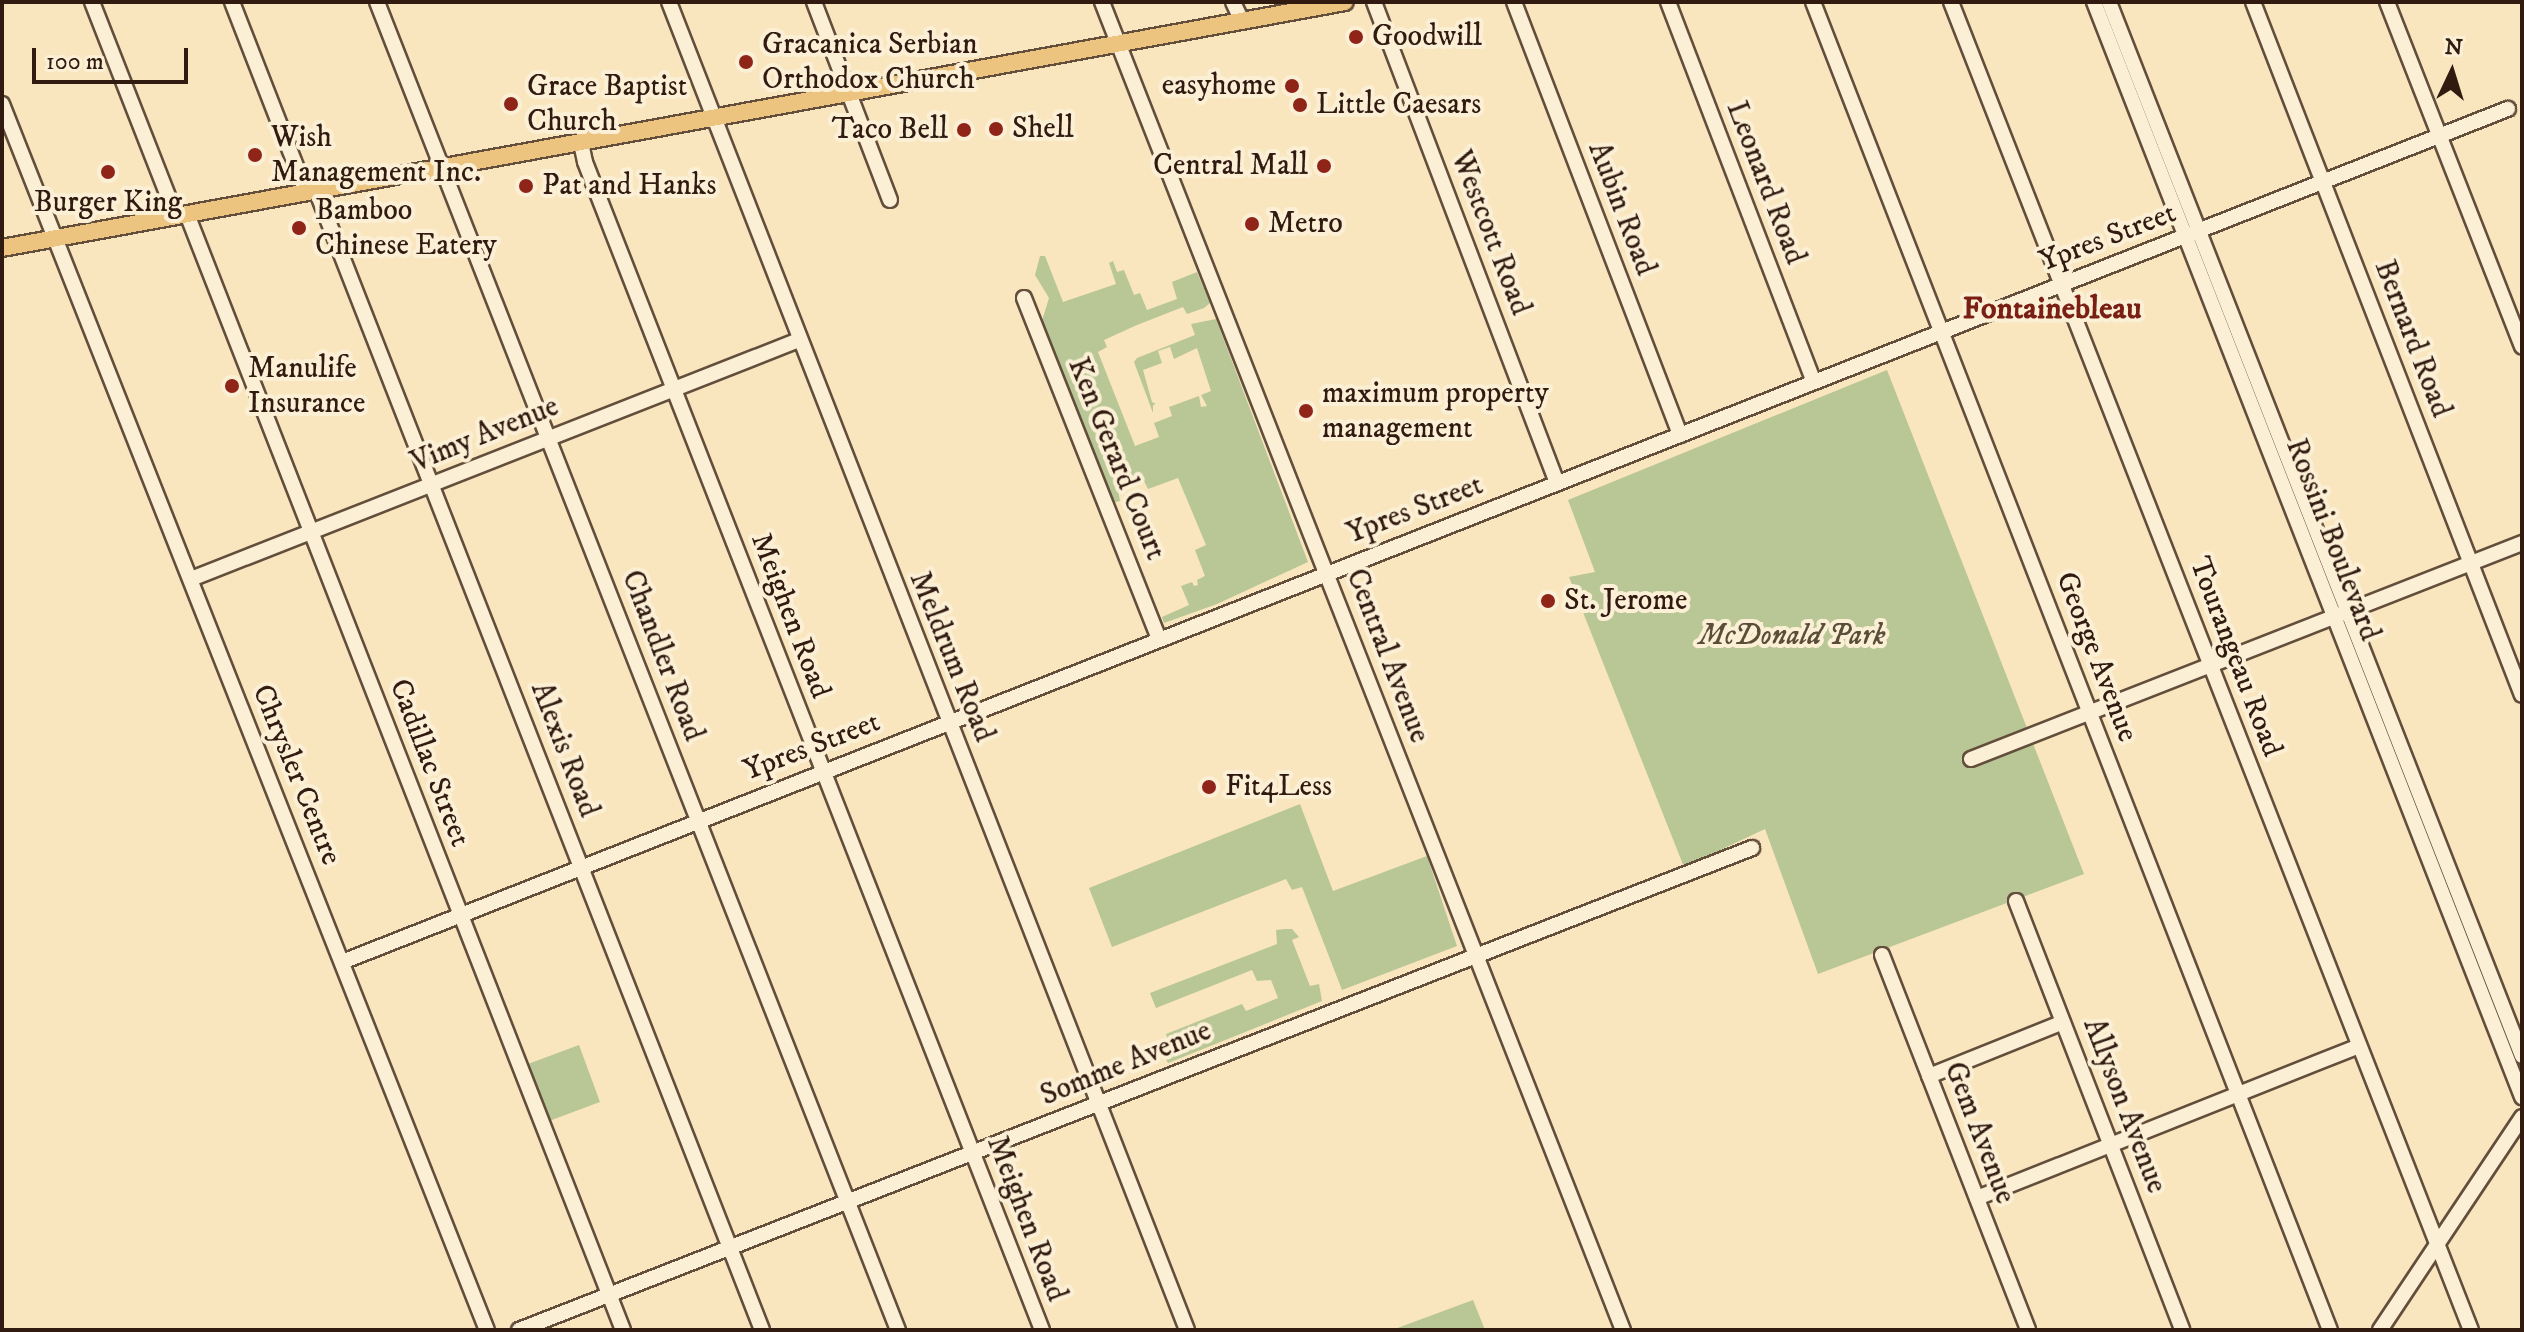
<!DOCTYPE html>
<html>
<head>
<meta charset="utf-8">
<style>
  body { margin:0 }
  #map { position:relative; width:2524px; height:1332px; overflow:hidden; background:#f9e6be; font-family:"IM FELL DW Pica",serif }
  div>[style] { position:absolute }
  .green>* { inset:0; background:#b9c695 }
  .roads { filter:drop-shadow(2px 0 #634e3c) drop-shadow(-2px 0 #634e3c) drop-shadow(0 2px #634e3c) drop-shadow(0 -2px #634e3c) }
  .minor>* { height:14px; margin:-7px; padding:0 7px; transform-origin:7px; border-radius:7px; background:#fbefd5 }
  .major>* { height:16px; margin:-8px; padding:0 8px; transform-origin:8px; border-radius:8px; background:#ecc37f }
  .dots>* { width:22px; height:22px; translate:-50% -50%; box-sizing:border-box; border:4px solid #fbefd5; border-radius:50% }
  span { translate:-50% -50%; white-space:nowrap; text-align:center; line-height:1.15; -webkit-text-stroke:8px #fbefd5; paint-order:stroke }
  .poi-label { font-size:30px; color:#311b11 }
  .left { translate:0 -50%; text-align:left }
  .right { translate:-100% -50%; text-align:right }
  .street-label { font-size:30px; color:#311b11 }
  .park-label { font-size:30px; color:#5a4e39; font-style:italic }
  .neighbourhood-label { font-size:32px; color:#7a1f14; font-weight:700 }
  .frame { position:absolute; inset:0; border:4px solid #311b11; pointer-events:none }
  .north { position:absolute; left:2412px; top:32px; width:80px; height:80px; -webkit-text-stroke:6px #fbefd5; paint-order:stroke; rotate:4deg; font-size:22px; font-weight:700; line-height:32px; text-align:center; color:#311b11 }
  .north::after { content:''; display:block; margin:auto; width:28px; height:36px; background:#311b11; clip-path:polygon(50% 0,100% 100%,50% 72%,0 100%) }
  .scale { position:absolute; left:32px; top:48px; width:156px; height:36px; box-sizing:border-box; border:4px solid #311b11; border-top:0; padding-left:10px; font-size:24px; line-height:28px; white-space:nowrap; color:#311b11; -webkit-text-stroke:6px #fbefd5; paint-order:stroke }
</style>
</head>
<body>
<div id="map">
  <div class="green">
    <div style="clip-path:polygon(1040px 256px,1045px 256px,1063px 302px,1116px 284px,1109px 263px,1113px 261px,1117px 272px,1124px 270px,1134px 295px,1140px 293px,1147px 310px,1177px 299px,1172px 282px,1197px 272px,1210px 303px,1204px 308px,1187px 314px,1183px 307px,1137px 325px,1104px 340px,1107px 347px,1098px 352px,1135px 446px,1159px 437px,1154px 423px,1172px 416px,1169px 407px,1199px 396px,1201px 407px,1207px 406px,1201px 395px,1211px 391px,1197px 348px,1174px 359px,1170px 347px,1158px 351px,1162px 363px,1143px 370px,1152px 402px,1156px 404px,1153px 405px,1153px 413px,1134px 362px,1137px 358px,1195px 335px,1191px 324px,1216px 319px,1308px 562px,1217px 604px,1164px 623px,1162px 617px,1189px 605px,1181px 586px,1192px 582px,1194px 586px,1198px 585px,1197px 580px,1205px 576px,1195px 550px,1206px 545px,1178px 478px,1148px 489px,1144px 481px,1118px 490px,1120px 501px,1111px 503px,1041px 324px,1049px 298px,1035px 275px)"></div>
    <div style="clip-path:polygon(1887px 370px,2084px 874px,1818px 974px,1765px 829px,1684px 867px,1569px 577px,1595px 572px,1568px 500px)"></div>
    <div style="clip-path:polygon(1300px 804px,1333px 891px,1427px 856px,1457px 946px,1342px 990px,1302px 887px,1292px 890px,1286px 879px,1112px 947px,1089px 888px)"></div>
    <div style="clip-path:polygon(1285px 929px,1292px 929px,1299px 937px,1292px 940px,1310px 986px,1319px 984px,1322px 1001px,1168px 1063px,1161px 1050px,1170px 1046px,1166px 1034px,1242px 1004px,1246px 1011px,1278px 998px,1271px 980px,1257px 981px,1252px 970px,1156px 1008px,1150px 993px,1277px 944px,1276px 930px)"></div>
    <div style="clip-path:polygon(579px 1045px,600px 1102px,549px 1121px,528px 1064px)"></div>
    <div style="clip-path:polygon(1473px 1300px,1485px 1330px,1392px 1330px)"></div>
  </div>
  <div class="roads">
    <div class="minor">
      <div style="left:92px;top:2px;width:230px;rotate:68.6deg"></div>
      <div style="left:232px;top:2px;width:204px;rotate:68.7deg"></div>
      <div style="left:377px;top:2px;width:1427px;rotate:68.58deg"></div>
      <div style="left:669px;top:2px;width:1425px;rotate:68.69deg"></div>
      <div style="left:814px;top:2px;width:212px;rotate:69deg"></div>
      <div style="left:1102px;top:2px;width:1427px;rotate:68.58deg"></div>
      <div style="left:1233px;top:2px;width:21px;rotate:65deg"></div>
      <div style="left:1374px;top:2px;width:515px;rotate:69.17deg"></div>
      <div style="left:1514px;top:2px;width:464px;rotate:69deg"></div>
      <div style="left:1668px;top:2px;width:407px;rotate:69deg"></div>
      <div style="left:1813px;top:2px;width:1425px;rotate:68.73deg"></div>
      <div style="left:1951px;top:2px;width:1426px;rotate:68.62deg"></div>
      <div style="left:2094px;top:2px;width:1176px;rotate:68.65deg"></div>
      <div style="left:2109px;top:2px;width:1132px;rotate:68.6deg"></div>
      <div style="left:2253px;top:2px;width:743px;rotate:68.79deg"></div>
      <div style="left:2387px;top:2px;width:370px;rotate:68.6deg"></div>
      <div style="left:2px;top:104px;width:1318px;rotate:68.42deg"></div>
      <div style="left:581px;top:143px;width:19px;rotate:78deg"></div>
      <div style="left:585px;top:162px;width:1254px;rotate:68.63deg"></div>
      <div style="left:316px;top:190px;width:1224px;rotate:68.63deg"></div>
      <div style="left:187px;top:214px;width:1198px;rotate:68.66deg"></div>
      <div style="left:1024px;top:298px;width:367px;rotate:68.4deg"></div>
      <div style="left:191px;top:579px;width:653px;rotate:-21.46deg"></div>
      <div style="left:1971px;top:759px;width:592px;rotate:-21.41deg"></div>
      <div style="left:2016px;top:901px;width:460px;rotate:68.8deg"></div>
      <div style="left:1882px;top:955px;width:402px;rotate:68.7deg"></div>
      <div style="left:342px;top:962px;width:2328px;rotate:-21.5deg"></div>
      <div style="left:1929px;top:1076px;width:144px;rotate:-21.9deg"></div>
      <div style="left:1977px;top:1198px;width:410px;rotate:-21.7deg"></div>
      <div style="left:519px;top:1330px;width:1324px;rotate:-21.35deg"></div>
      <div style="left:2380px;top:1330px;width:256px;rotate:-56.3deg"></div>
    </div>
    <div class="major">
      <div style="left:2px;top:248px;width:1365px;rotate:-10.38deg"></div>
    </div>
  </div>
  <div class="dots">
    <div style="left:1356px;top:37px;background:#8f2418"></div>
    <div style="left:746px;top:62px;background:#8f2418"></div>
    <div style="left:1292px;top:86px;background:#8f2418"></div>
    <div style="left:511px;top:104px;background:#8f2418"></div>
    <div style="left:1300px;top:105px;background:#8f2418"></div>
    <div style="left:996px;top:129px;background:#8f2418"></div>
    <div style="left:964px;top:130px;background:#8f2418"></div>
    <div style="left:255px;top:155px;background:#8f2418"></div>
    <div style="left:1324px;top:166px;background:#8f2418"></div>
    <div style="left:108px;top:172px;background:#8f2418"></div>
    <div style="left:526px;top:186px;background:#8f2418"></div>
    <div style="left:1252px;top:224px;background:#8f2418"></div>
    <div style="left:299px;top:228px;background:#8f2418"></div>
    <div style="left:232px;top:386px;background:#8f2418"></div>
    <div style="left:1306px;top:411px;background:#8f2418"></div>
    <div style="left:1548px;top:601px;background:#8f2418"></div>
    <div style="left:1209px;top:787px;background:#8f2418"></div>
  </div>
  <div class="poi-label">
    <span class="left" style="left:1372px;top:37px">Goodwill</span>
    <span class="left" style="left:762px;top:62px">Gracanica Serbian<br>Orthodox Church</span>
    <span class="right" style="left:1276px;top:86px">easyhome</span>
    <span class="left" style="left:527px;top:104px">Grace Baptist<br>Church</span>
    <span class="left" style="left:1316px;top:105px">Little Caesars</span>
    <span class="left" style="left:1012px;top:129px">Shell</span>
    <span class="right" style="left:948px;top:130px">Taco Bell</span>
    <span class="left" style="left:271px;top:155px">Wish<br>Management Inc.</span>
    <span class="right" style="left:1308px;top:166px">Central Mall</span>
    <span class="left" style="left:542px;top:186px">Pat and Hanks</span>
    <span style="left:108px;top:203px">Burger King</span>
    <span class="left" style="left:315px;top:228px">Bamboo<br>Chinese Eatery</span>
    <span class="left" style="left:1268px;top:224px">Metro</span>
    <span class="left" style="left:248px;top:386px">Manulife<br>Insurance</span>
    <span class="left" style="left:1322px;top:411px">maximum property<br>management</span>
    <span class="left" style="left:1564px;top:601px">St. Jerome</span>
    <span class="left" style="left:1225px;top:787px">Fit4Less</span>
  </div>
  <div class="street-label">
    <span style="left:1765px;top:183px;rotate:69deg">Leonard Road</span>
    <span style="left:1621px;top:209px;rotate:69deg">Aubin Road</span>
    <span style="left:1490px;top:233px;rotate:69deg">Westcott Road</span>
    <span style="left:2108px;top:238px;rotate:-21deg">Ypres Street</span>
    <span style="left:2412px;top:339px;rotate:69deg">Bernard Road</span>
    <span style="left:485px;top:435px;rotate:-22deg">Vimy Avenue</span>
    <span style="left:1116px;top:459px;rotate:68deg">Ken Gerard Court</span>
    <span style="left:1415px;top:510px;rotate:-21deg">Ypres Street</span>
    <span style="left:2332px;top:540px;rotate:69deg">Rossini Boulevard</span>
    <span style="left:790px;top:616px;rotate:69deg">Meighen Road</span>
    <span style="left:662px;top:656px;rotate:69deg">Chandler Road</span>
    <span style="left:1387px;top:656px;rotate:69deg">Central Avenue</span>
    <span style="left:951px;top:657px;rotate:68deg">Meldrum Road</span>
    <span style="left:2096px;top:657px;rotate:69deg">George Avenue</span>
    <span style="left:2235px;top:657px;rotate:69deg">Tourangeau Road</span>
    <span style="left:812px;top:747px;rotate:-21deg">Ypres Street</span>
    <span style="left:564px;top:750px;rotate:69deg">Alexis Road</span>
    <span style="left:429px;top:763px;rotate:69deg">Cadillac Street</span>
    <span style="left:296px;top:775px;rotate:68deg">Chrysler Centre</span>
    <span style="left:1126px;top:1064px;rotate:-22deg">Somme Avenue</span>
    <span style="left:2124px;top:1106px;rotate:69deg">Allyson Avenue</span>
    <span style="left:1979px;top:1133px;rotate:69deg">Gem Avenue</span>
    <span style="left:1026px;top:1219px;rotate:69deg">Meighen Road</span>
  </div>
  <div class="park-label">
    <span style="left:1792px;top:636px">McDonald Park</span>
  </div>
  <div class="neighbourhood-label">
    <span style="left:2052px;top:309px">Fontainebleau</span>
  </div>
  <div class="frame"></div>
  <div class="north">N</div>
  <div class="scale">100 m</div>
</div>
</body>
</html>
